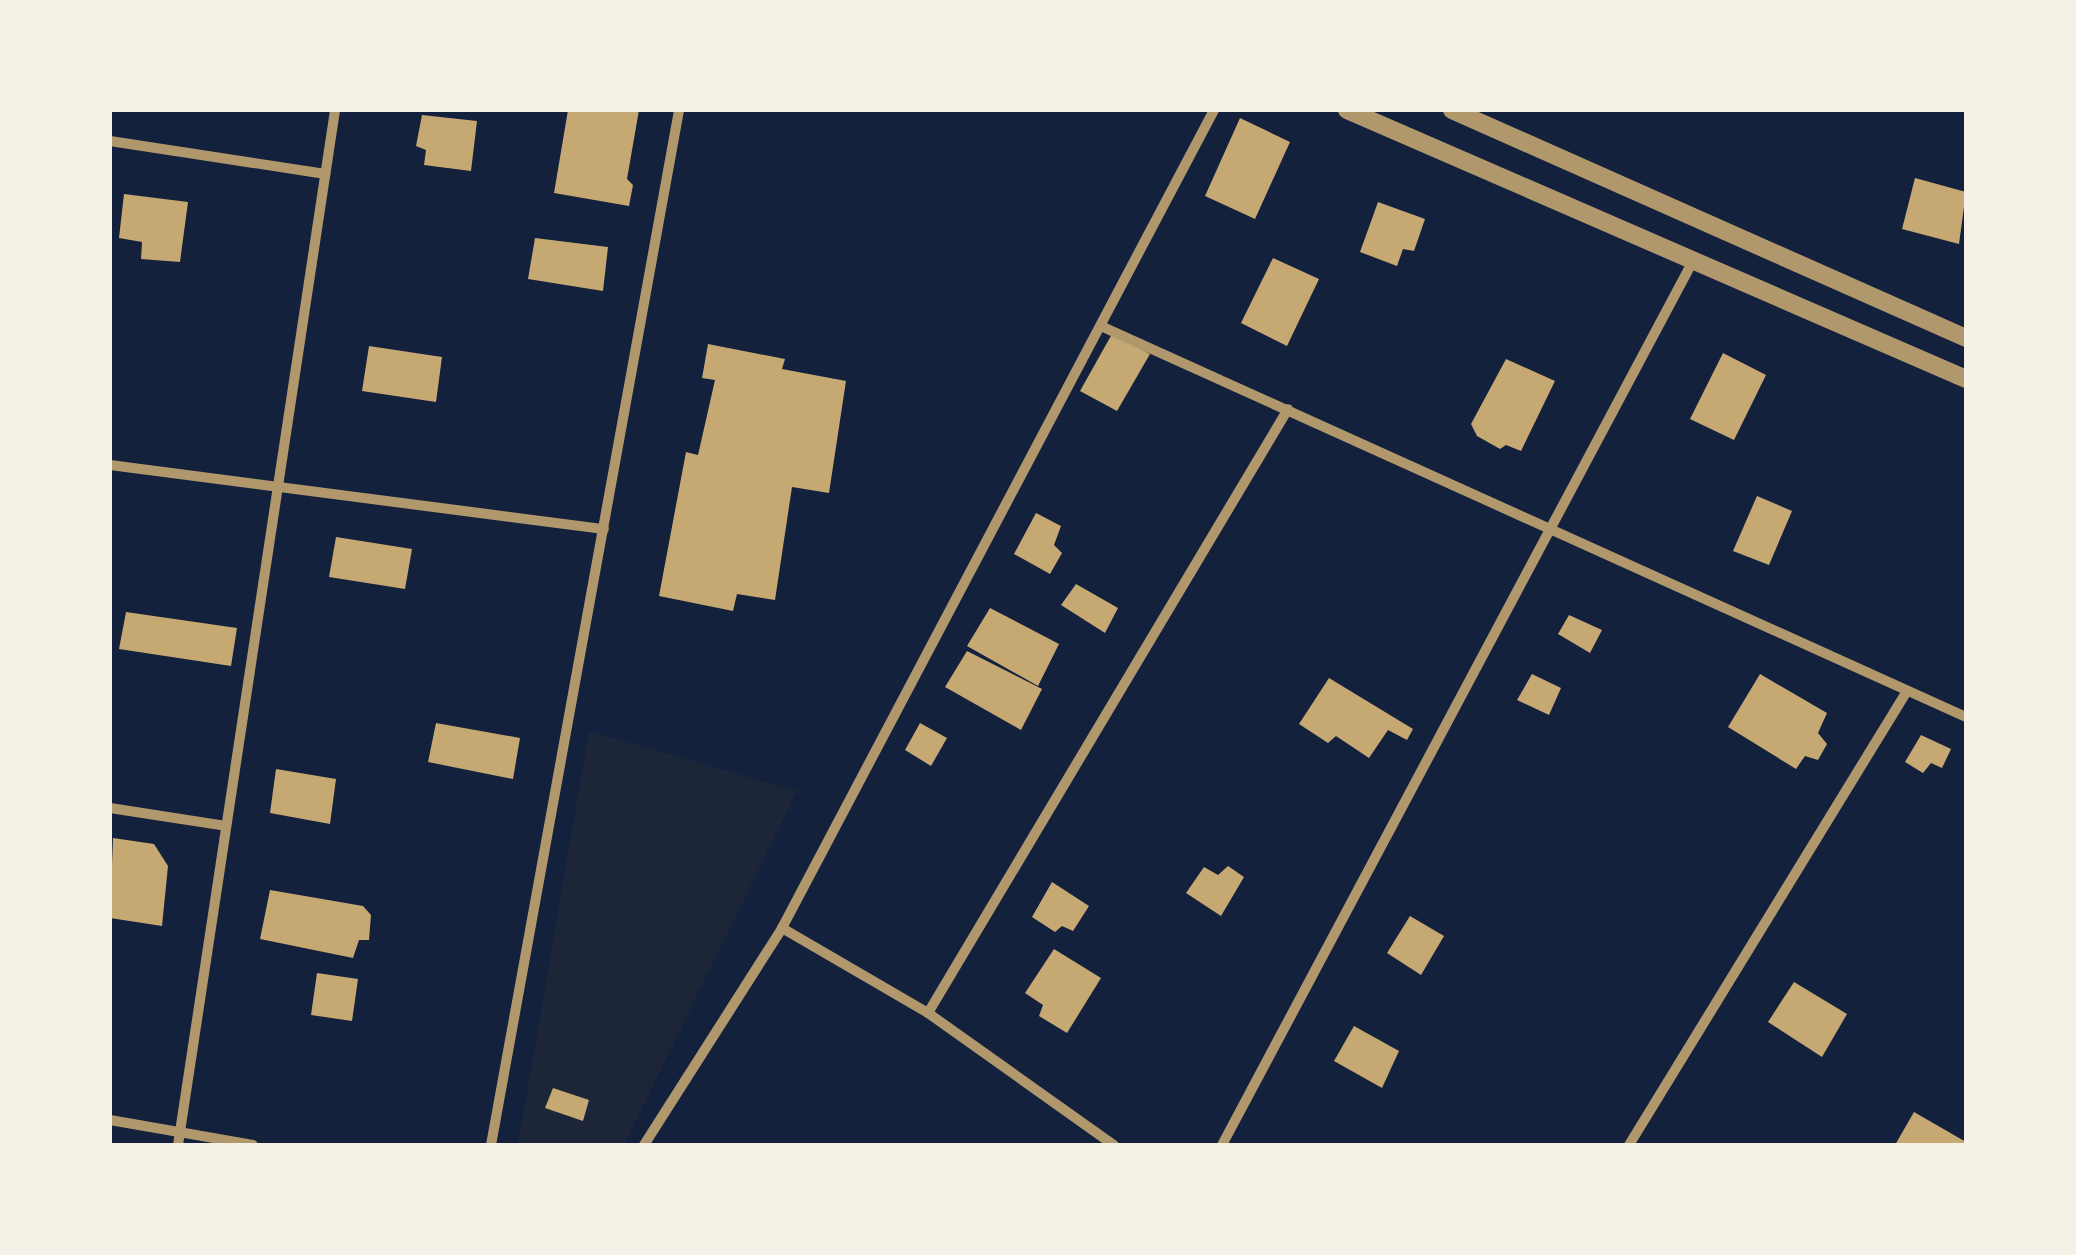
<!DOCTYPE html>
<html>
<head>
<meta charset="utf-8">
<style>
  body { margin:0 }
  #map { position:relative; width:2076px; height:1255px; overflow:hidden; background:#14213d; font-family:"DM Sans",sans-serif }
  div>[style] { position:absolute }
  .green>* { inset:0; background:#1d2539 }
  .building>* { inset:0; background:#c6a872 }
  .minor>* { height:10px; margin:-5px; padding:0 5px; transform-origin:5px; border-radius:5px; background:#b1986c }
  .tertiary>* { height:18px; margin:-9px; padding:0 9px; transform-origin:9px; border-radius:9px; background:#b1986c }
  span { translate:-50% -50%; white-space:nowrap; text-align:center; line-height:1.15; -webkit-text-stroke:8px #f6f1e7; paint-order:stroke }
  .frame { position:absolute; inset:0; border:112px solid #f6f1e7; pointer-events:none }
</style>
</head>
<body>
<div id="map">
  <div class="green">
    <div style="clip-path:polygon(589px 731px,797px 791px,624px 1145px,518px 1145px)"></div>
  </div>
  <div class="building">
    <div style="clip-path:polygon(568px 110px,639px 110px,627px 179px,633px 185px,629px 206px,554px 193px)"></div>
    <div style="clip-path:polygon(422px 115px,477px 121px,471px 171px,424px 165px,426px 150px,416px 146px)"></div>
    <div style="clip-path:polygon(1240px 118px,1290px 142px,1255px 219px,1205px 196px)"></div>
    <div style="clip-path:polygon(1915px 178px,1966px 192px,1959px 244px,1902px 229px)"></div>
    <div style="clip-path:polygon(124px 194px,188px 202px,180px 262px,141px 259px,142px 242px,119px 238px)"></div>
    <div style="clip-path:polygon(1378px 202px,1425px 219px,1414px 251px,1403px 249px,1397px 266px,1360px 252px)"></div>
    <div style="clip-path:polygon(535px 238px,608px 247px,603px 291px,528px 279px)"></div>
    <div style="clip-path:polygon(1273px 258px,1319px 279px,1287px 346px,1241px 323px)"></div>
    <div style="clip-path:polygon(1112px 334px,1150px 354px,1117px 411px,1080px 391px)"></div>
    <div style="clip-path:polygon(708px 344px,785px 359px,782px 369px,846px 381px,829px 493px,792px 487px,775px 600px,737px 594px,733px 611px,659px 596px,686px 452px,698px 455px,715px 380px,702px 378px)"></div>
    <div style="clip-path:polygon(369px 346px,442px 357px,436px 402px,362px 391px)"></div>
    <div style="clip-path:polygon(1723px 353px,1766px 375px,1734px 440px,1690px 419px)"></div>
    <div style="clip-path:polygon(1506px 359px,1555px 381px,1521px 451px,1506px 445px,1500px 449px,1477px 436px,1471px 424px)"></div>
    <div style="clip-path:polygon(1757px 496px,1792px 511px,1769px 565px,1733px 551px)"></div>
    <div style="clip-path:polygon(1036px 513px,1061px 526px,1054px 545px,1062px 553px,1050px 574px,1014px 554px)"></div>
    <div style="clip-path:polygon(336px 537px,412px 549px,405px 589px,329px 577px)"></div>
    <div style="clip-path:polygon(1076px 584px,1118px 608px,1105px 633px,1061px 605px)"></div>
    <div style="clip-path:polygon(990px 608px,1059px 644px,1038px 686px,967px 646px)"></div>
    <div style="clip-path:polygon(126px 612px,237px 628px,231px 666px,119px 649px)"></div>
    <div style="clip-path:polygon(1569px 615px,1602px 630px,1590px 653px,1558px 634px)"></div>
    <div style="clip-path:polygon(967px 651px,1042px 689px,1021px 730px,945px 687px)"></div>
    <div style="clip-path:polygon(1532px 674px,1561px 688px,1549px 715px,1517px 700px)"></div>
    <div style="clip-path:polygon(1760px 674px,1827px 713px,1818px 733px,1827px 744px,1818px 760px,1805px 756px,1796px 769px,1728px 727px)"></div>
    <div style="clip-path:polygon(1329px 678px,1413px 729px,1407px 740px,1388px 730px,1369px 758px,1336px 736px,1328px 743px,1299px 724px)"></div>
    <div style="clip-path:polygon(436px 723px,520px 738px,513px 779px,428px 762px)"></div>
    <div style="clip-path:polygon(920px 723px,947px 738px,931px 766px,905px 750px)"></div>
    <div style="clip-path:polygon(1921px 735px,1951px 749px,1942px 768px,1931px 763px,1923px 773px,1905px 762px)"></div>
    <div style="clip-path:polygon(276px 769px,336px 779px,330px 824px,270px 813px)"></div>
    <div style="clip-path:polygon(113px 838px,154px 844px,168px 866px,162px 926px,110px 918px)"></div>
    <div style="clip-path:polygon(1228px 866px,1244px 877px,1221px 916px,1186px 893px,1204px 867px,1218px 875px)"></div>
    <div style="clip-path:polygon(1052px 882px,1089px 906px,1073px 931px,1062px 926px,1055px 932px,1032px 917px)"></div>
    <div style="clip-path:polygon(270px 890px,363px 906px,371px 915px,369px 940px,359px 940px,353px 958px,260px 939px)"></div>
    <div style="clip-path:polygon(1410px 916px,1444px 936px,1421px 975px,1387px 953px)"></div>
    <div style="clip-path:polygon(1054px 949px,1101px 978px,1067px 1033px,1039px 1016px,1043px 1005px,1025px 993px)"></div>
    <div style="clip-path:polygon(317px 973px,358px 979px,352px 1021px,311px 1015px)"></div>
    <div style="clip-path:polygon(1794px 982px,1847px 1014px,1822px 1057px,1768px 1022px)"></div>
    <div style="clip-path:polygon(1354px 1026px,1399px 1051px,1382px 1088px,1334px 1061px)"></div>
    <div style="clip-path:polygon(553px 1088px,589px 1100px,583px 1121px,545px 1108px)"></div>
    <div style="clip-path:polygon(1914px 1112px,1966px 1142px,1966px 1145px,1895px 1145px)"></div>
  </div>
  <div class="minor">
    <div style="left:110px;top:141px;width:218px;rotate:8.7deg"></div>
    <div style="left:1103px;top:327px;width:947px;rotate:24.32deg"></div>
    <div style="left:110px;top:465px;width:498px;rotate:7.4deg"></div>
    <div style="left:110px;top:808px;width:117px;rotate:8.8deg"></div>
    <div style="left:782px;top:928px;width:169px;rotate:30.2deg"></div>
    <div style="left:928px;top:1013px;width:228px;rotate:35.4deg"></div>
    <div style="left:928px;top:1013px;width:703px;rotate:-59.2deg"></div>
    <div style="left:110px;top:1120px;width:145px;rotate:9.9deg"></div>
    <div style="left:178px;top:1145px;width:1047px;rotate:-81.37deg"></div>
    <div style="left:491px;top:1145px;width:1052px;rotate:-79.7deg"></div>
    <div style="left:644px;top:1145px;width:257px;rotate:-57.5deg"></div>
    <div style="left:782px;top:928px;width:925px;rotate:-62.16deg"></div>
    <div style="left:1222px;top:1145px;width:1004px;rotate:-61.95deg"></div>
    <div style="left:1629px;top:1145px;width:532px;rotate:-58.52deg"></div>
  </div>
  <div class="tertiary">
    <div style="left:1347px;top:110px;width:675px;rotate:23.49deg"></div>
    <div style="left:1452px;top:110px;width:562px;rotate:23.92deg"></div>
  </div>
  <div class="frame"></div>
</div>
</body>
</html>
